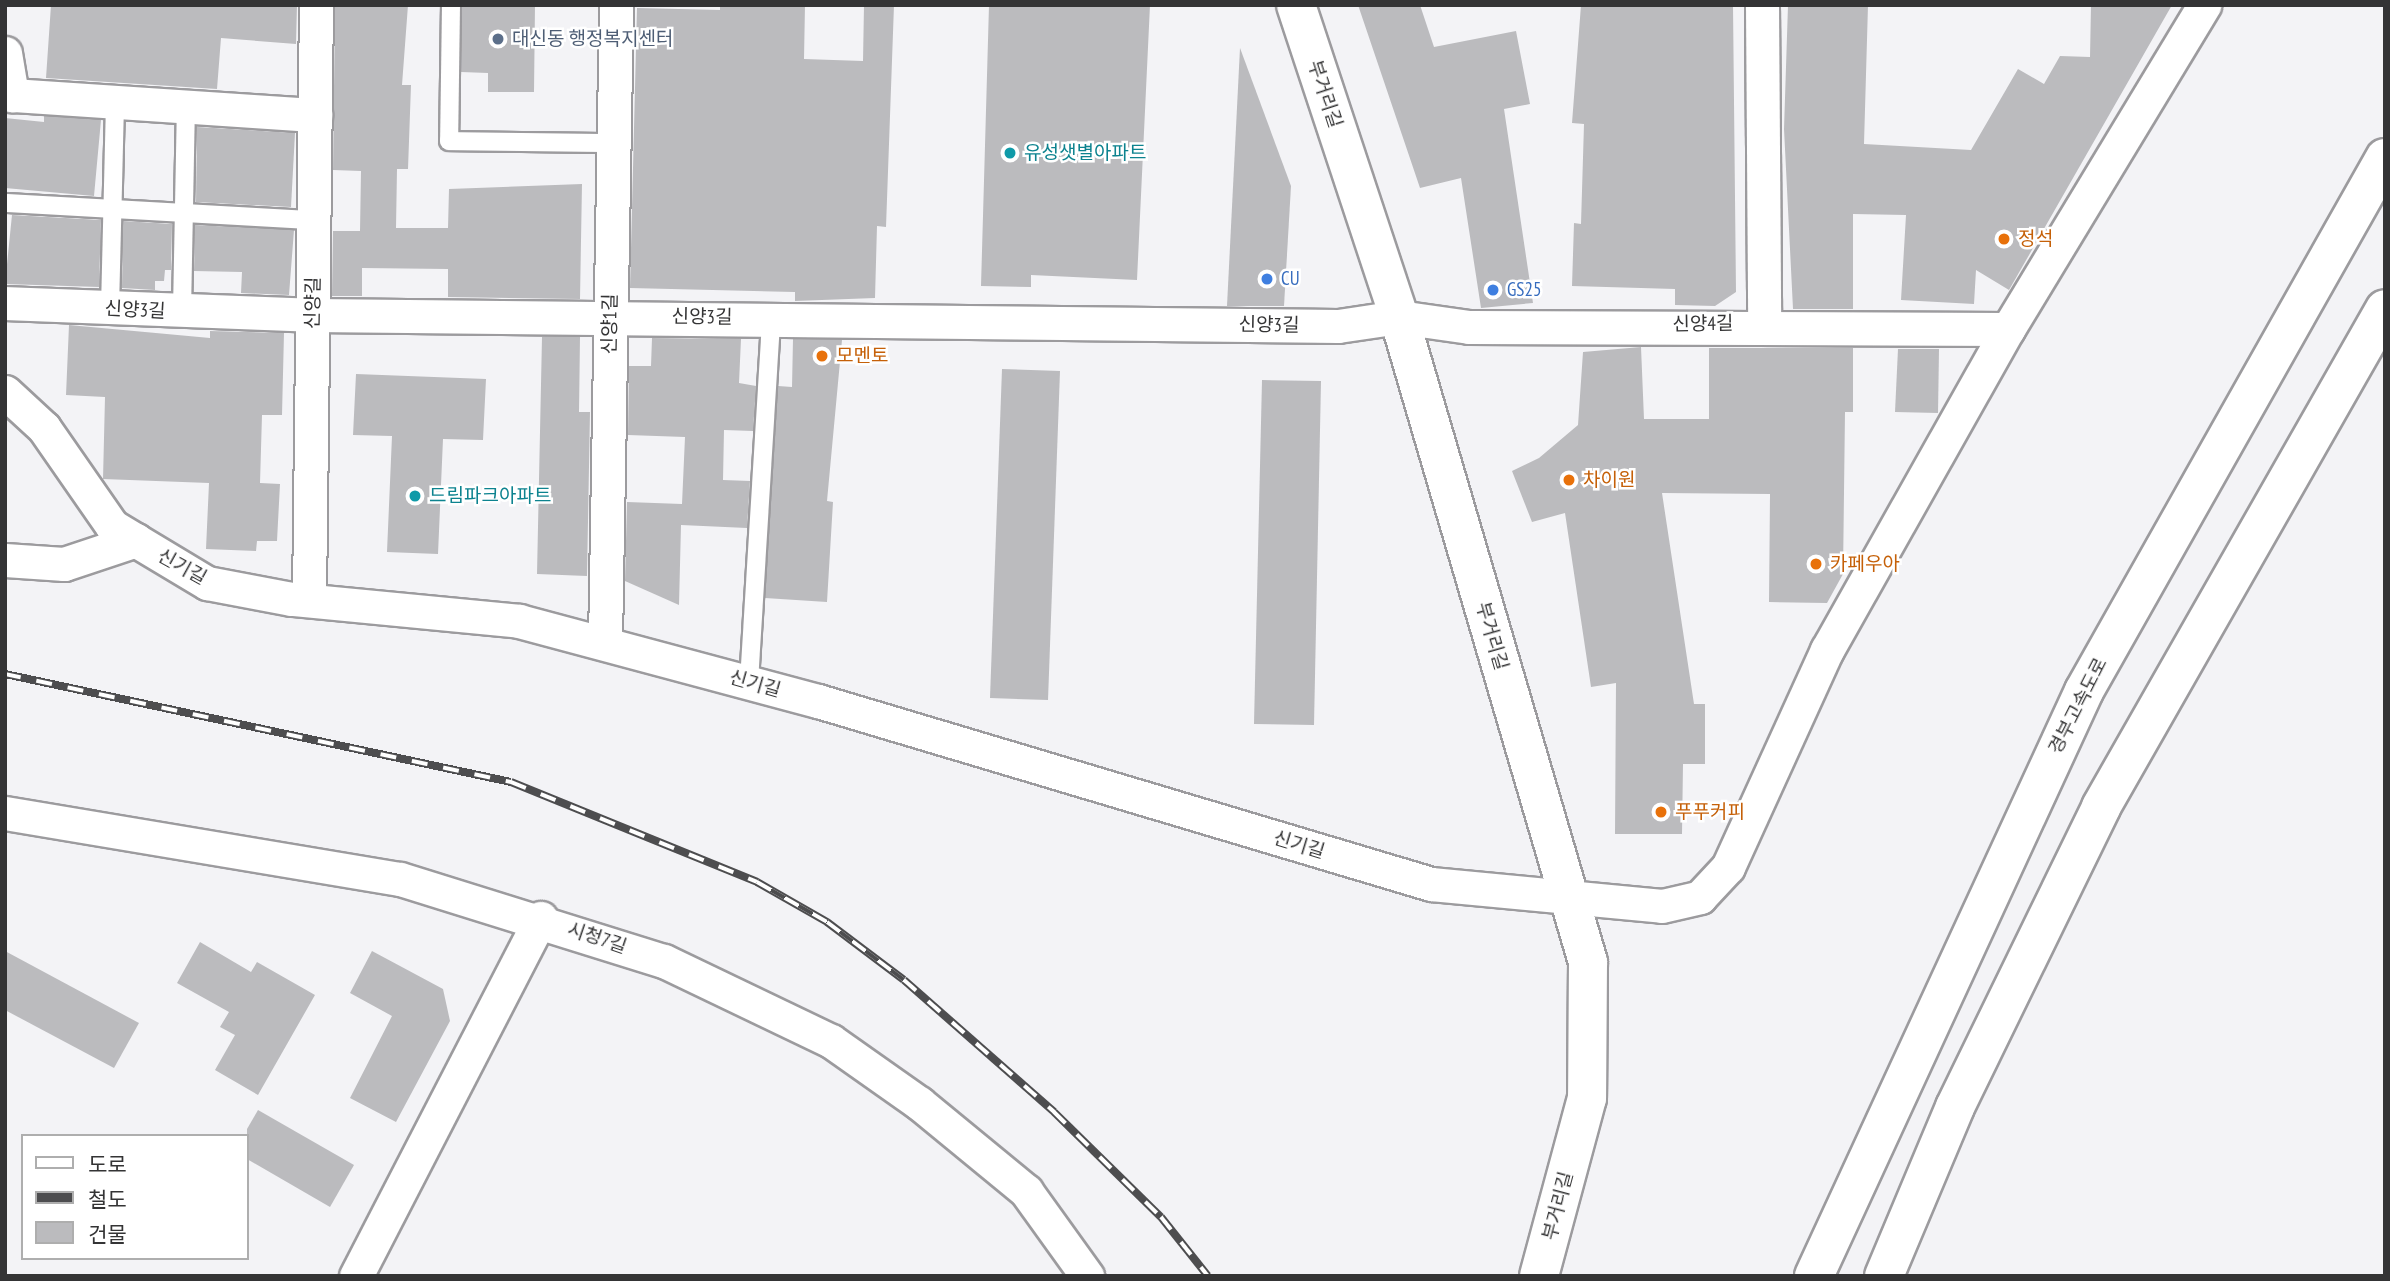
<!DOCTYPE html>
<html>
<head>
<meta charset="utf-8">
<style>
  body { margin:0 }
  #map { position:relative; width:2390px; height:1281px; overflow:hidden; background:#f3f3f6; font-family:"PT Sans Narrow","Noto Sans KR",sans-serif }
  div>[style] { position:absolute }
  .building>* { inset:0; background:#bbbbbe }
  .roads { filter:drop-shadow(2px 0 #9c9b9e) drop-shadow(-2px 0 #9c9b9e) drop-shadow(0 2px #9c9b9e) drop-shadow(0 -2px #9c9b9e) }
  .service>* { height:18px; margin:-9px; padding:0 9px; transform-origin:9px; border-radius:9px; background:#fff }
  .minor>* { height:33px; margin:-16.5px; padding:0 16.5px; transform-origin:16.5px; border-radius:16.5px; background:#fff }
  .tertiary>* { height:38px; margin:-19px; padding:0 19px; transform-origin:19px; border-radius:19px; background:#fff }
  .motorway>* { height:38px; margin:-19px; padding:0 19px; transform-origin:19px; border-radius:19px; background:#fff }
  .rail>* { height:8px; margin-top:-4px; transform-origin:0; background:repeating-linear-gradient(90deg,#fff 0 16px,#4d4d4f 0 32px); box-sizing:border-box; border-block:2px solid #4d4d4f }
  .dots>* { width:19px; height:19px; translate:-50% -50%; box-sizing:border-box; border:4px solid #fff; border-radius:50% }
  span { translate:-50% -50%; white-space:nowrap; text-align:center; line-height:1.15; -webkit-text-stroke:5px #fff; paint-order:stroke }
  .service-label { font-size:19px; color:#4e5e75 }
  .left { translate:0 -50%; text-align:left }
  .street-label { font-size:19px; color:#343435 }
  .culture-label { font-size:19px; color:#0d838f }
  .food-label { font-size:19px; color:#c56008 }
  .shop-label { font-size:19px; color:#366cbe }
  .frame { position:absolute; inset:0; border:7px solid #343435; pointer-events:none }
  .legend { position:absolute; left:21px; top:1134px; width:228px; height:126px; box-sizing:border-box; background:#fff; border:2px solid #aeaeae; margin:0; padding:9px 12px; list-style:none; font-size:21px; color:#343435 }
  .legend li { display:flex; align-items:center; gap:14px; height:35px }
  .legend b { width:35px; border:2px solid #aeaeae }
</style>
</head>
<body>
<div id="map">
  <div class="building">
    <div style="clip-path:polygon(51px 5px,297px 5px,296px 44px,221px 38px,217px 89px,46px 78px)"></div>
    <div style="clip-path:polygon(335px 5px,408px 5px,402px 85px,411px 85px,408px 169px,397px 169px,396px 228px,448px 228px,449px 189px,582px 184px,580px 299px,448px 297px,448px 269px,362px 268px,362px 296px,332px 296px,333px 231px,360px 231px,361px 171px,333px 170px)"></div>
    <div style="clip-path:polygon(462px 5px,535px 5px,534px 92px,488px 92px,488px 73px,461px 72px)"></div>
    <div style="clip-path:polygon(720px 5px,805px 5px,804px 59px,863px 61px,864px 5px,894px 5px,886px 227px,877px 226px,875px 298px,795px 301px,795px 292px,630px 288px,637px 8px,720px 10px)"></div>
    <div style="clip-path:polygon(989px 5px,1150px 5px,1137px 280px,1031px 275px,1031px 287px,981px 286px)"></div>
    <div style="clip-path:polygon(1358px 5px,1420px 5px,1434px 47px,1516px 31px,1530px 104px,1504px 109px,1533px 303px,1481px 308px,1461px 178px,1420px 188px)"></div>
    <div style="clip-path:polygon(1581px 5px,1733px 5px,1736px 292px,1715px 306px,1675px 305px,1675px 289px,1572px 286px,1574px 223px,1581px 224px,1584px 124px,1572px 123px)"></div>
    <div style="clip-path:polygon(1788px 5px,1868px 5px,1864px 144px,1971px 150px,2018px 69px,2044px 84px,2060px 56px,2090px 57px,2091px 5px,2172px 5px,2009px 290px,1976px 270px,1974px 304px,1901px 300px,1906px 215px,1853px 214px,1853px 309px,1793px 309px,1784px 129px)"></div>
    <div style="clip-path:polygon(1240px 48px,1291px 186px,1284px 306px,1227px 306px)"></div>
    <div style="clip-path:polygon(44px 116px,101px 120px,94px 196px,5px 188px,5px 118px,44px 122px)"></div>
    <div style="clip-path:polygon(197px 127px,295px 133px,291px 207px,196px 202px)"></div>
    <div style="clip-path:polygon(12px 215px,101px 220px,99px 287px,5px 284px)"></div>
    <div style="clip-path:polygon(123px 221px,172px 224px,171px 270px,165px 270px,164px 281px,155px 281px,155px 290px,122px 288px)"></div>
    <div style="clip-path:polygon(195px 225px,294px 230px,289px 295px,241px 293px,242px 272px,194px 271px)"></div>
    <div style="clip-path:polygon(69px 325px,210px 338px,210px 331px,284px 333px,282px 415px,262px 415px,260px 483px,280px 484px,277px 541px,257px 541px,256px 551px,206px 549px,209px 483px,103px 479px,105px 397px,66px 395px)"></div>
    <div style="clip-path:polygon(542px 337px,580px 337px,579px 412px,590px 412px,587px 576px,537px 574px)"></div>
    <div style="clip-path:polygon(652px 338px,741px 339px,739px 383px,756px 386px,753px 431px,724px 430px,723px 480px,750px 481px,747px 528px,681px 525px,679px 605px,625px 581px,627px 502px,682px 504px,685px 437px,628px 435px,629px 366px,651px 366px)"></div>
    <div style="clip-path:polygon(793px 339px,842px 340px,827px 501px,833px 502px,827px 602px,765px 598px,778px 386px,792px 387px)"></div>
    <div style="clip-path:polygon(1641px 347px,1644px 419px,1709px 419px,1709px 348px,1853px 348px,1853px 412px,1845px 412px,1843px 574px,1827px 603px,1769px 602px,1770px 494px,1662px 493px,1694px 704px,1705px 704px,1705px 764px,1683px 764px,1682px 834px,1615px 834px,1616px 683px,1591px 687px,1565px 513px,1532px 522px,1512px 471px,1539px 458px,1578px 425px,1583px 352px)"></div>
    <div style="clip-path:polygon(1898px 349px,1939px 349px,1938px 413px,1895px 412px)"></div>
    <div style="clip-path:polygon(1002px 369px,1060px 371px,1048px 700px,990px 698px)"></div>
    <div style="clip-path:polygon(356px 374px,486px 379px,483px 440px,443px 439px,438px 554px,387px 552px,392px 436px,353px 435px)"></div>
    <div style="clip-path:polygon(1262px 380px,1321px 381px,1314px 725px,1254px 724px)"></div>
    <div style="clip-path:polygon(200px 942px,251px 972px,257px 962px,315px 995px,258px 1095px,215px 1070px,235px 1035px,220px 1027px,229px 1012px,177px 983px)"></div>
    <div style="clip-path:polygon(5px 951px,139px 1023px,114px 1068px,5px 1010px)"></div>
    <div style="clip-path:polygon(372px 951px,443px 989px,450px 1021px,396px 1122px,350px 1098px,392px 1016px,350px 993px)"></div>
    <div style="clip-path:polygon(258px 1110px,354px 1165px,330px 1207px,247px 1159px,247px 1129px)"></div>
  </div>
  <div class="roads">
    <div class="service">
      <div style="left:451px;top:5px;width:136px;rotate:90.8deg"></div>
      <div style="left:449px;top:141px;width:165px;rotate:0.7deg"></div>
      <div style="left:7px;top:203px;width:307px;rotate:3.2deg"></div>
      <div style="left:110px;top:308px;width:207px;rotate:-88.6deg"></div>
      <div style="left:182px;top:311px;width:205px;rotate:-88.9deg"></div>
      <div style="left:749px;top:682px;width:365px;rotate:-86.5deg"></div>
    </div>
    <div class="minor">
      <div style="left:1762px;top:5px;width:318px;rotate:89.6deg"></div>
      <div style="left:5px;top:53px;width:43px;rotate:80.5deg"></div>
      <div style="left:12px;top:95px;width:304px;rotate:3.8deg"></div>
      <div style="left:5px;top:303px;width:308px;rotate:2.2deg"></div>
      <div style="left:313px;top:315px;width:1025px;rotate:0.61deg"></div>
      <div style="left:1338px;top:326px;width:62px;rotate:-8.4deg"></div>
      <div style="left:1399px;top:317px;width:71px;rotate:8.1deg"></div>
      <div style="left:1469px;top:327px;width:539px;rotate:0.21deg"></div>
      <div style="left:5px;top:392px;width:53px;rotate:42.7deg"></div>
      <div style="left:44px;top:428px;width:119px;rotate:55.2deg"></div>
      <div style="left:112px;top:526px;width:111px;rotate:31deg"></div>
      <div style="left:207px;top:583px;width:86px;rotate:10.7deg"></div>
      <div style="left:292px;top:599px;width:228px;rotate:5.5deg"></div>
      <div style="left:519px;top:621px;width:310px;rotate:15deg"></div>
      <div style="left:818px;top:701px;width:640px;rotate:16.62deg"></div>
      <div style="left:1431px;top:884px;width:232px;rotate:5.4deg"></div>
      <div style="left:1662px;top:906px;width:39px;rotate:-13deg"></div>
      <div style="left:1700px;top:897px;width:41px;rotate:-47deg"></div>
      <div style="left:1728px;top:867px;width:239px;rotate:-65.5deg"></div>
      <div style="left:1827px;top:650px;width:369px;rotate:-60.6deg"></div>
      <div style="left:2008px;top:329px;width:379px;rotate:-58.8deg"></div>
      <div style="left:5px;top:560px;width:59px;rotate:3.9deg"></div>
      <div style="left:64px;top:564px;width:76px;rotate:-18.4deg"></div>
      <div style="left:309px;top:600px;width:595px;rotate:-89.33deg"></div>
      <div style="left:605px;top:642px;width:637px;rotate:-89.01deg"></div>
      <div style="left:5px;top:813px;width:400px;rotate:9.5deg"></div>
      <div style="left:400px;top:879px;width:276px;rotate:17.3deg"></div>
      <div style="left:664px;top:961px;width:185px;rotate:25.6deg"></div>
      <div style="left:831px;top:1041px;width:108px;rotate:35.2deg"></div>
      <div style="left:919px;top:1103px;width:139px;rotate:39.4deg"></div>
      <div style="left:1026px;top:1191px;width:105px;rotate:54.3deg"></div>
      <div style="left:356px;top:1276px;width:403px;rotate:-62.7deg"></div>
    </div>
    <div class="tertiary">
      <div style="left:1296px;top:5px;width:329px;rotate:71.7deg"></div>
      <div style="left:1399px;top:317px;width:672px;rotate:73.67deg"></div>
      <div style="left:1588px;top:962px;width:136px;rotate:90.4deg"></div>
      <div style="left:1587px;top:1098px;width:184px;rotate:105.1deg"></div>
    </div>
    <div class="motorway">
      <div style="left:1814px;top:1276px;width:644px;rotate:-65.22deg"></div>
      <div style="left:2084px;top:691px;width:612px;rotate:-60.55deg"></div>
      <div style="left:1884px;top:1276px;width:183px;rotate:-67.2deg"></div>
      <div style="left:1955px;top:1107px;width:334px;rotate:-64deg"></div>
      <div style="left:2101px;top:807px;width:573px;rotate:-60.3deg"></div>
    </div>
  </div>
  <div class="rail">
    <div style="left:5px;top:674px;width:517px;rotate:12.05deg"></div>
    <div style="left:511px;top:782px;width:266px;rotate:22.1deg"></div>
    <div style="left:757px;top:882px;width:81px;rotate:29.7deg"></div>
    <div style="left:827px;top:922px;width:96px;rotate:37deg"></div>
    <div style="left:904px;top:980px;width:200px;rotate:41.3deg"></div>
    <div style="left:1054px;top:1112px;width:150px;rotate:44.5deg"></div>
    <div style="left:1161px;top:1217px;width:75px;rotate:51.5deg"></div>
  </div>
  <div class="dots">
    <div style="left:498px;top:39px;background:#5c6f8a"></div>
    <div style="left:1010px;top:153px;background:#0f9aa8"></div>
    <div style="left:2004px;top:239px;background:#e8710a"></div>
    <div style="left:1267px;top:279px;background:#3f7fe0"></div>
    <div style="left:1493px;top:290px;background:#3f7fe0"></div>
    <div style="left:822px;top:356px;background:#e8710a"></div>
    <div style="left:1569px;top:480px;background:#e8710a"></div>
    <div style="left:415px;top:496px;background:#0f9aa8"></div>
    <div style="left:1816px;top:564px;background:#e8710a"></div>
    <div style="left:1661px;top:812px;background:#e8710a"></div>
  </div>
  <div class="service-label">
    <span class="left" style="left:512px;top:39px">대신동 행정복지센터</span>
  </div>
  <div class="street-label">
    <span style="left:1325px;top:94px;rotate:72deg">부거리길</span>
    <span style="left:313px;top:303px;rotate:-89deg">신양길</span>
    <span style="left:135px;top:310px;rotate:3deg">신양3길</span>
    <span style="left:702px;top:317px;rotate:1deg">신양3길</span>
    <span style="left:610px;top:324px;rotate:-89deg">신양1길</span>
    <span style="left:1703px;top:324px;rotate:-1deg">신양4길</span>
    <span style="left:1269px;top:325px;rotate:1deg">신양3길</span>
    <span style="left:182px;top:567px;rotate:29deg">신기길</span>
    <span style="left:1492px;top:636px;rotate:74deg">부거리길</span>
    <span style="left:755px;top:684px;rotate:16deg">신기길</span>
    <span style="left:2078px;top:706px;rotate:-63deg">경부고속도로</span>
    <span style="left:1299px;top:845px;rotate:17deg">신기길</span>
    <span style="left:597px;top:938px;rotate:19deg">시청7길</span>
    <span style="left:1558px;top:1206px;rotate:-75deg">부거리길</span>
  </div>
  <div class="culture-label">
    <span class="left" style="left:1024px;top:153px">유성샛별아파트</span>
    <span class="left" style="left:429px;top:496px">드림파크아파트</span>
  </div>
  <div class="food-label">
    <span class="left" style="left:2018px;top:239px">정석</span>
    <span class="left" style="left:836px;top:356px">모멘토</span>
    <span class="left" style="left:1583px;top:480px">차이원</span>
    <span class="left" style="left:1830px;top:564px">카페우아</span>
    <span class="left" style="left:1675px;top:812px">푸푸커피</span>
  </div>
  <div class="shop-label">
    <span class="left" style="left:1281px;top:279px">CU</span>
    <span class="left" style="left:1507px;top:290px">GS25</span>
  </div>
  <div class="frame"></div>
  <ul class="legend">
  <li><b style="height:9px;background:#fff"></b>도로</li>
  <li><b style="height:9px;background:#4d4d4f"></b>철도</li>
  <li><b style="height:19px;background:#bbbbbe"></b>건물</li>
  </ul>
</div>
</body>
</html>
